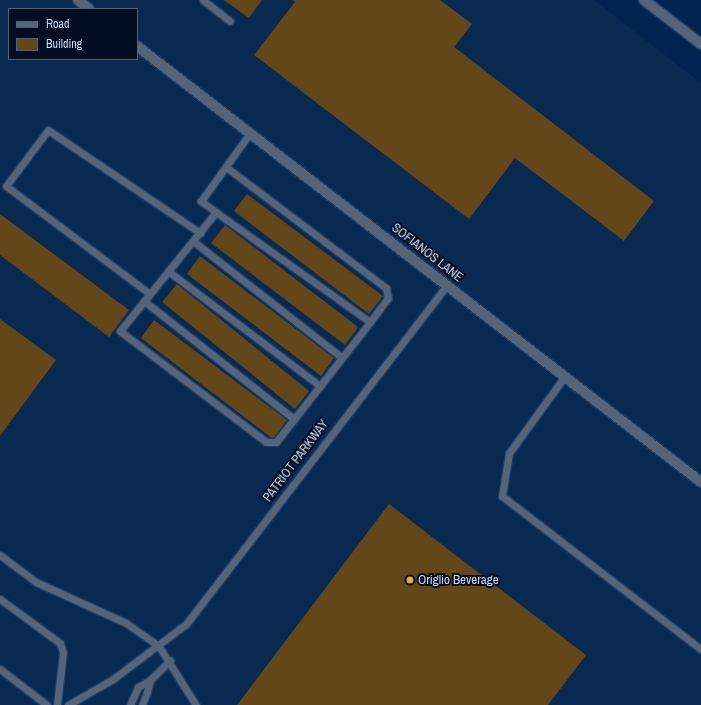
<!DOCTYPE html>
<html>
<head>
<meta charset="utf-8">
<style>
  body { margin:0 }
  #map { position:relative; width:701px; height:705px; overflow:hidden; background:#00234f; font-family:"Archivo Narrow",sans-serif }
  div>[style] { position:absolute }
  .built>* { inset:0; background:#082950 }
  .building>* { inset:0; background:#644719 }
  .roads { filter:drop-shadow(1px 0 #1c3d67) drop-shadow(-1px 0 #1c3d67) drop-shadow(0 1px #1c3d67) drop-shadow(0 -1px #1c3d67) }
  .service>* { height:7px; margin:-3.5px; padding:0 3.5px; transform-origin:3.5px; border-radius:3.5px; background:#54657b }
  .minor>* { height:10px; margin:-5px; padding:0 5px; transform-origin:5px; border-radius:5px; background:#54657b }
  .tertiary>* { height:10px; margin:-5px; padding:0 5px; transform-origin:5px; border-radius:5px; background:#54657b }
  .dots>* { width:11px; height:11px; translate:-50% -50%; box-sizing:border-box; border:2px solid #020d21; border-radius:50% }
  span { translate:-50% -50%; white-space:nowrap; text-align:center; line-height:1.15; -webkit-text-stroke:4px #020d21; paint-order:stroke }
  .street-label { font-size:13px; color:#c7ddf9 }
  .poi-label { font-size:13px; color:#c7ddf9 }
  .left { translate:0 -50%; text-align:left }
  .legend { position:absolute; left:8px; top:8px; width:130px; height:52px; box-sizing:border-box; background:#020d21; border:1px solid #516077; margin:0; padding:5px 7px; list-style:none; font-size:12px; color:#c7ddf9 }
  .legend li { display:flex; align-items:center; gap:8px; height:20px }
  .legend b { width:20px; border:1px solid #516077 }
</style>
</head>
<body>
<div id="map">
  <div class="built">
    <div style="clip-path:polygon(evenodd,0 0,594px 0,701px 83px,701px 705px,0 705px,0 0,9px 9px,137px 9px,137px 59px,9px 59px,9px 9px)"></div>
  </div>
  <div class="building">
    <div style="clip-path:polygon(224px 0,262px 0,249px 18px)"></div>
    <div style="clip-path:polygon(293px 0,440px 0,472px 24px,454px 47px,654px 201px,624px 241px,515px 158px,469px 219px,254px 55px,295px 2px)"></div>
    <div style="clip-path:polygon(247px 194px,383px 296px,369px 314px,234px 211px)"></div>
    <div style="clip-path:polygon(0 214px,129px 310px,109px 337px,0 255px)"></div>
    <div style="clip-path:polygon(225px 225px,358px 327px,345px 345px,211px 243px)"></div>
    <div style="clip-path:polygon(200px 256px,334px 358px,321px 376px,187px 274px)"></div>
    <div style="clip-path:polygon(177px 284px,309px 391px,295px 409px,162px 302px)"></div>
    <div style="clip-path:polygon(0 319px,56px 360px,0 436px)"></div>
    <div style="clip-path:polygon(154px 320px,287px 420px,273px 439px,141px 338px)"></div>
    <div style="clip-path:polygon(389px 504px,586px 655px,548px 705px,237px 705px)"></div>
  </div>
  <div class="roads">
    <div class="service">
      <div style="left:203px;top:0;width:34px;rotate:38deg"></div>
      <div style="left:226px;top:167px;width:201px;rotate:37.1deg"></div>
      <div style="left:386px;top:288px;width:10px;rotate:79deg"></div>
      <div style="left:388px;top:298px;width:30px;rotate:127deg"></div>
      <div style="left:216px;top:212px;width:153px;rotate:128.9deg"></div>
      <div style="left:120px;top:331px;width:183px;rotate:37.2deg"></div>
      <div style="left:266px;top:442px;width:10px"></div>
      <div style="left:276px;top:442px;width:152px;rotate:-51.9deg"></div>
      <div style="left:370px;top:322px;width:189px;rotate:-144.5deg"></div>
      <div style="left:216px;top:212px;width:19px;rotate:-144deg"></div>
      <div style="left:201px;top:201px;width:84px;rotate:-54.2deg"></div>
      <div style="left:193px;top:241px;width:189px;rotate:38.1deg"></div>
      <div style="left:168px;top:271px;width:191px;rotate:37.1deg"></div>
      <div style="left:150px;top:294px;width:180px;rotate:-143.1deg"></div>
      <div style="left:6px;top:186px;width:70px;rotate:-53.1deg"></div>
      <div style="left:48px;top:130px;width:184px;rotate:34.1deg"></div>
      <div style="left:144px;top:301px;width:191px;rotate:38.2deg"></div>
      <div style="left:565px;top:376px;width:95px;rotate:126deg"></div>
      <div style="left:509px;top:453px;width:44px;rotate:99.2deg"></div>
      <div style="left:502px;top:496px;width:251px;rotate:37.6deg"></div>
      <div style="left:0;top:555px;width:45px;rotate:36.9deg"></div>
      <div style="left:36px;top:582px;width:99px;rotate:24.5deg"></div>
      <div style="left:126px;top:623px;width:39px;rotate:35deg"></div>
      <div style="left:158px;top:645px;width:71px;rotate:57.7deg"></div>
      <div style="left:0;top:599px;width:74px;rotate:36.3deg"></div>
      <div style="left:60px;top:643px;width:10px;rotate:73deg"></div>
      <div style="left:63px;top:653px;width:52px;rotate:96.6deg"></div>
      <div style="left:0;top:669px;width:59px;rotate:37.5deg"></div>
      <div style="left:68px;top:705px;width:52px;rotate:-30deg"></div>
      <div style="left:113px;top:679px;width:91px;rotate:-37deg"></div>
      <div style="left:186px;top:624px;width:428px;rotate:-52.4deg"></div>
      <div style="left:130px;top:705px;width:20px;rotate:-66deg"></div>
      <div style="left:138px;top:687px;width:14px;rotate:-30deg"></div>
      <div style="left:150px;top:680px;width:28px;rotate:-44deg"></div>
      <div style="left:142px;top:705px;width:14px;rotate:-69deg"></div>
      <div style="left:147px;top:692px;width:12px;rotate:-76deg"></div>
    </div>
    <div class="minor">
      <div style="left:644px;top:0;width:72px;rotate:37.7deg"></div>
    </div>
    <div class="tertiary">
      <div style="left:78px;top:0;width:14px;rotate:39deg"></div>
      <div style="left:137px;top:46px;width:713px;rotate:37.71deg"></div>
    </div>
  </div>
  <div class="dots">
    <div style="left:410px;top:580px;background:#eca93a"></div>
  </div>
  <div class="street-label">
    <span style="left:427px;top:253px;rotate:38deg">SOFIANOS LANE</span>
    <span style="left:296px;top:461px;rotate:-53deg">PATRIOT PARKWAY</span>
  </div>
  <div class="poi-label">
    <span class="left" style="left:418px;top:580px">Origlio Beverage</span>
  </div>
  <ul class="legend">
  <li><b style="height:5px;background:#54657b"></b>Road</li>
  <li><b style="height:11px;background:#644719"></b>Building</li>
  </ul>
</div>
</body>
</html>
